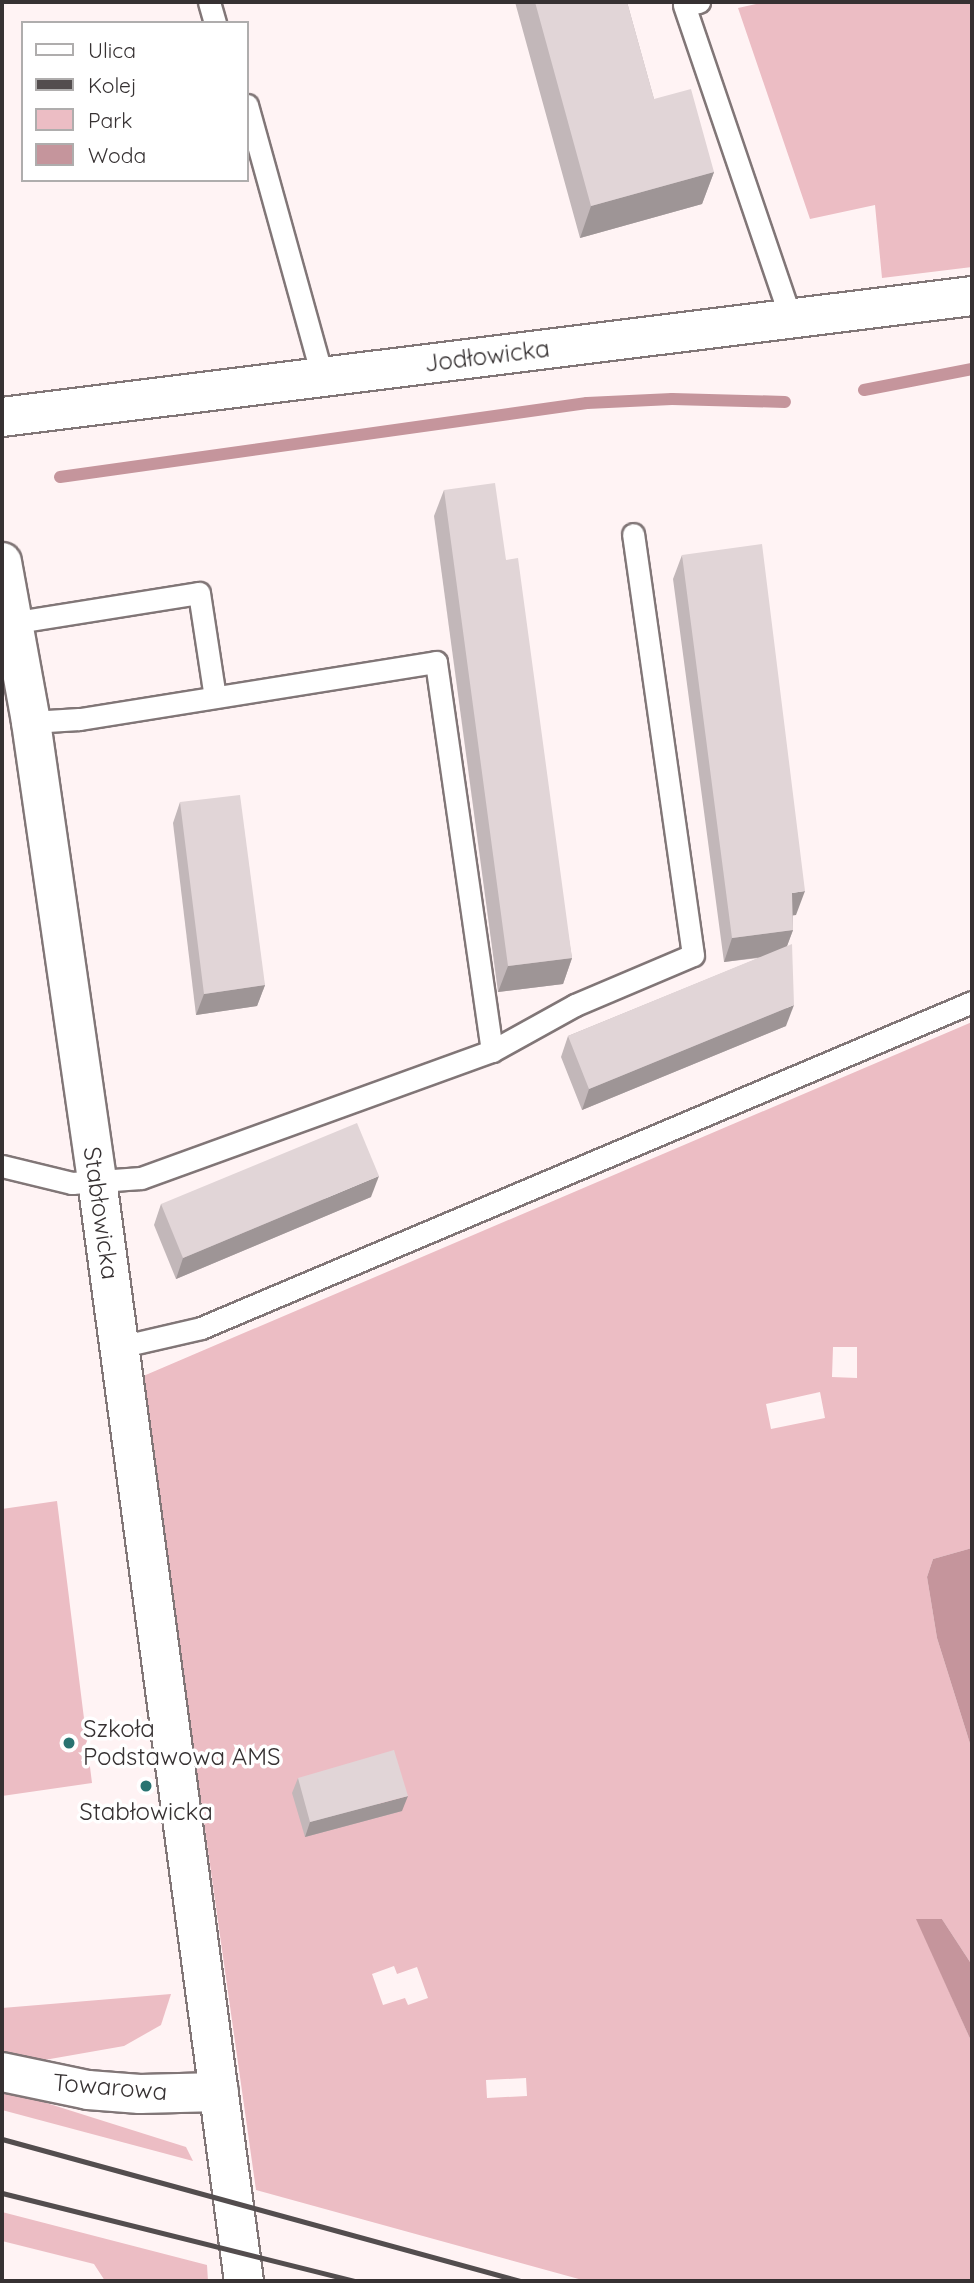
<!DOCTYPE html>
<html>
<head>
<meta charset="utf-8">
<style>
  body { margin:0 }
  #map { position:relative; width:974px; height:2283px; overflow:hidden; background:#fff3f4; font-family:Quicksand,sans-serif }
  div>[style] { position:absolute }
  .green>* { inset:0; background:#ecbdc4 }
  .water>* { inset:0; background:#c5959c }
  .stream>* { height:12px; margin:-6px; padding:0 6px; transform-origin:6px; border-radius:6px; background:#c5959c }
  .roads { filter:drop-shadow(2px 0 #817677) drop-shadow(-2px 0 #817677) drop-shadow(0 2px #817677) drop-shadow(0 -2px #817677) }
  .service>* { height:21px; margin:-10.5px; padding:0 10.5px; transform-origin:10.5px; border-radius:10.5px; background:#fff }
  .minor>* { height:38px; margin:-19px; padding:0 19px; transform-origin:19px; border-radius:19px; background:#fff }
  .tertiary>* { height:38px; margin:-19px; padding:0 19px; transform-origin:19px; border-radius:19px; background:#fff }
  .rail>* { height:5px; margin:-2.5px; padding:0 2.5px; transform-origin:2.5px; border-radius:2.5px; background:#534d4e }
  .wall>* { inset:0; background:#c2b7b9 }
  .shaded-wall>* { inset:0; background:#9e9596 }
  .building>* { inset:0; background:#e1d5d7 }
  .dots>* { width:19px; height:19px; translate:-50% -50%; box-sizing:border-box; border:4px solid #fff; border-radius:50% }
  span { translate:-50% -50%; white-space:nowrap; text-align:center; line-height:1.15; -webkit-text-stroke:7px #fff; paint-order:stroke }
  .street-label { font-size:24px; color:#363132 }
  .poi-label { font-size:24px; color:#363132 }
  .left { translate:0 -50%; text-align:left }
  .frame { position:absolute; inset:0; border:4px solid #363132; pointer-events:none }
  .legend { position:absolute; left:21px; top:21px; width:228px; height:161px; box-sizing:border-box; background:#fff; border:2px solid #afadad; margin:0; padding:9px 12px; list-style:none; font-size:21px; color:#363132 }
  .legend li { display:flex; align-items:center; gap:14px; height:35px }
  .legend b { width:35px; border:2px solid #afadad }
</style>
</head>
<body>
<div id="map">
  <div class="green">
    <div style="clip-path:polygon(765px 2px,972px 2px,972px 267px,882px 278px,875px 205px,810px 219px,738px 8px)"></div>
    <div style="clip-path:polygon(evenodd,972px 1022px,972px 1548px,933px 1559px,927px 1577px,937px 1638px,972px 1750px,972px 1965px,942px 1919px,917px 1919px,972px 2043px,972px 2281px,586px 2281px,256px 2190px,141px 1377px,972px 1022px,833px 1347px,857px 1347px,857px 1378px,832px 1377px,833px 1347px,972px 1022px,820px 1392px,825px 1418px,771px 1429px,766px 1404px,820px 1392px,972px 1022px,394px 1966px,397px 1974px,417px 1967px,428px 1998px,408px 2005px,405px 1998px,383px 2005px,372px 1974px,394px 1966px,972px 1022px,526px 2078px,527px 2096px,487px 2098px,486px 2080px,526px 2078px)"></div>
    <div style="clip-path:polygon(57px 1501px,92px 1783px,2px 1796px,2px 1509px)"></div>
    <div style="clip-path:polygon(171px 1994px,161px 2025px,124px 2046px,33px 2062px,2px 2056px,2px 2008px)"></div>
    <div style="clip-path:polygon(2px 2089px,186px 2147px,193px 2161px,2px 2110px)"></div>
    <div style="clip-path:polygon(2px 2212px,207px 2265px,208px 2281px,105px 2281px,94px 2264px,2px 2241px)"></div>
  </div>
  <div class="water">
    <div style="clip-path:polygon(972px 1548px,972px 1750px,937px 1638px,927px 1577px,933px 1559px)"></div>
    <div style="clip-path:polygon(916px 1919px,942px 1919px,972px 1965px,972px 2043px)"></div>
  </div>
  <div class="stream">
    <div style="left:864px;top:390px;width:110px;rotate:-11deg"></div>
    <div style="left:60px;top:477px;width:532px;rotate:-7.99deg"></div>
    <div style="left:587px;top:403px;width:85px;rotate:-2.7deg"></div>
    <div style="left:672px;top:399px;width:113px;rotate:1.5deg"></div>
  </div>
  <div class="roads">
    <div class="service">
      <div style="left:209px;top:2px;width:22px;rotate:74deg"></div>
      <div style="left:699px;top:2px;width:15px;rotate:169deg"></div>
      <div style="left:684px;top:5px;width:330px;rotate:71.2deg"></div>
      <div style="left:247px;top:105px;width:281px;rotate:74.5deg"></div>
      <div style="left:11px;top:623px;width:190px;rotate:-9.1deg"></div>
      <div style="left:199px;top:593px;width:105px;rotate:81.3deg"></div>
      <div style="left:492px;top:1051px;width:95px;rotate:-29deg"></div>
      <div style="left:575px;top:1005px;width:128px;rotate:-23deg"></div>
      <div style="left:693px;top:955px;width:425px;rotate:-98.1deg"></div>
      <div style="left:2px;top:1166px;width:72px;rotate:13.7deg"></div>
      <div style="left:72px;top:1183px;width:69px;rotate:-4.1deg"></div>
      <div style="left:141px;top:1178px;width:373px;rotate:-19.9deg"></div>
      <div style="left:492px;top:1051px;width:393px;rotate:-98.2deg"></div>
      <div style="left:436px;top:662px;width:362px;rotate:170.9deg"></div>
      <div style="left:79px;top:719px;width:48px;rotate:176.4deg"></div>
      <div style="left:119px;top:1347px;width:84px;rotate:-13deg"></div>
      <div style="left:201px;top:1328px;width:837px;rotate:-22.92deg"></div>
    </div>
    <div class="minor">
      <div style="left:2px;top:417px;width:978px;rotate:-7.11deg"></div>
      <div style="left:2px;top:2072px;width:88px;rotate:11.8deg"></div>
      <div style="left:88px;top:2090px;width:52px;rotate:4.4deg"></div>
      <div style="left:140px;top:2094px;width:79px;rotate:-1.5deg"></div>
    </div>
    <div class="tertiary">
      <div style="left:2px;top:562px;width:163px;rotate:79.7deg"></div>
      <div style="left:31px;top:722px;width:463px;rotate:81.8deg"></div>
      <div style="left:97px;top:1180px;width:1111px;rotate:82.4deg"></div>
    </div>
  </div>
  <div class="rail">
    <div style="left:2px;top:2139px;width:537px;rotate:15.33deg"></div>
    <div style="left:2px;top:2193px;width:364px;rotate:14deg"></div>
  </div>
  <div class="wall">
    <div style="clip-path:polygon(515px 2px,627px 2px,654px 99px,714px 172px,702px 204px,580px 238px)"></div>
    <div style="clip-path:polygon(444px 490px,506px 560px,572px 958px,563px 984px,498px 992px,434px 516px)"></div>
    <div style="clip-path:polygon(682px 555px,796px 915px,793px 915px,793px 930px,787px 946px,786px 1026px,582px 1110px,561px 1057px,568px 1036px,759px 958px,724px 962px,673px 579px)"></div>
    <div style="clip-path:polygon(180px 802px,265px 985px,257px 1006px,196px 1015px,173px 823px)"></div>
    <div style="clip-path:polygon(371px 1197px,176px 1279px,154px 1225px,161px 1204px)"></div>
    <div style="clip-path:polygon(298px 1778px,402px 1811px,305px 1837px,292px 1793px)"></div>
  </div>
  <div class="shaded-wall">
    <div style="clip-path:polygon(714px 172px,702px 204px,580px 238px,591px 206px)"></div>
    <div style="clip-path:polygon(805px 891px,796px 915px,783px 917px,792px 893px)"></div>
    <div style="clip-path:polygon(793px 930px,784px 954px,724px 962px,732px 938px)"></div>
    <div style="clip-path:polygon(572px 958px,563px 984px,498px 992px,508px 966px)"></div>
    <div style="clip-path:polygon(265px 985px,257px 1006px,196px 1015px,204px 994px)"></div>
    <div style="clip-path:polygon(794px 1005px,786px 1026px,582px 1110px,589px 1089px)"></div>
    <div style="clip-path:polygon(379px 1176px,371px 1197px,176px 1279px,183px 1258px)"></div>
    <div style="clip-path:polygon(408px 1796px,402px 1811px,305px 1837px,310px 1822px)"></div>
  </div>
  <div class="building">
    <div style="clip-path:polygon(535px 2px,627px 2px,654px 99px,691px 89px,714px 172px,591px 206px)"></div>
    <div style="clip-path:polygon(495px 483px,506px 560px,518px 558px,572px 958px,508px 966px,444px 490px)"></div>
    <div style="clip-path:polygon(762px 544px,805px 891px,792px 893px,793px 930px,732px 938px,682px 555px)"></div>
    <div style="clip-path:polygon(240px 795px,265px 985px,204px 994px,180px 802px)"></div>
    <div style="clip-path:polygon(792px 944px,794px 1005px,589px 1089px,568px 1036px)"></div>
    <div style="clip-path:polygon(357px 1123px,379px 1176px,183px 1258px,161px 1204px)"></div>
    <div style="clip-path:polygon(394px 1750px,408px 1796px,310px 1822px,298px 1778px)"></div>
  </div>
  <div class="dots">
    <div style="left:69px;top:1743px;background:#297371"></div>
    <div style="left:146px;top:1786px;background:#297371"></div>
  </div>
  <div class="street-label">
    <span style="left:487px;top:356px;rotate:-7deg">Jodłowicka</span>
    <span style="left:101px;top:1213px;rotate:82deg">Stabłowicka</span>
    <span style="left:110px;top:2087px;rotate:5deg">Towarowa</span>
  </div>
  <div class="poi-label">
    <span class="left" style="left:83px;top:1743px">Szkoła<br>Podstawowa AMS</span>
    <span style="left:146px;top:1812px">Stabłowicka</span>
  </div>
  <div class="frame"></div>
  <ul class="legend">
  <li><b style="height:9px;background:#fff"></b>Ulica</li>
  <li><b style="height:9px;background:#534d4e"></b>Kolej</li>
  <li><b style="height:19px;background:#ecbdc4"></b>Park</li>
  <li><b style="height:19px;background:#c5959c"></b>Woda</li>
  </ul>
</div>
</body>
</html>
